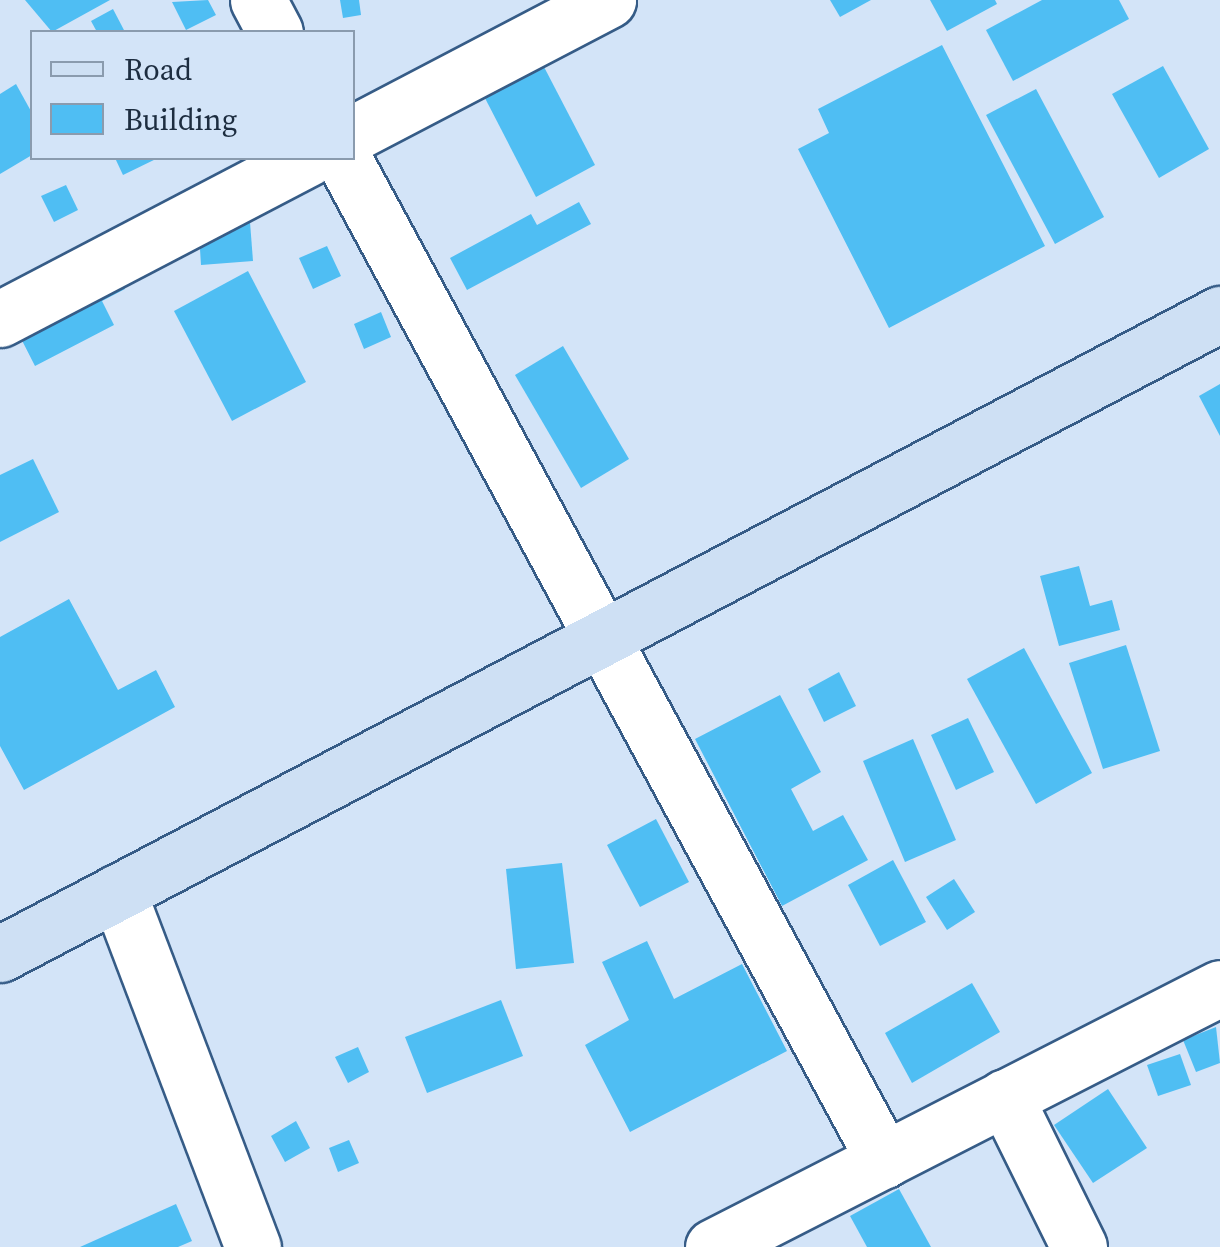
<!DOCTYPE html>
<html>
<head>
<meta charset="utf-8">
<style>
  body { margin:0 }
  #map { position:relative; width:1220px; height:1247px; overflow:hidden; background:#d3e4f8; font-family:"Source Serif 4",serif }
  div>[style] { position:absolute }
  .building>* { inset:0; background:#4fbef3 }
  .roads { filter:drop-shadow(2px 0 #365c87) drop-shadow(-2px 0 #365c87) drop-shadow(0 2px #365c87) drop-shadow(0 -2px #365c87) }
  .minor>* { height:55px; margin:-27.5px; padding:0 27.5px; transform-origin:27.5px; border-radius:27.5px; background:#fff }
  .secondary>* { height:55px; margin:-27.5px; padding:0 27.5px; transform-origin:27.5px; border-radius:27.5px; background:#cee0f4 }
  span { translate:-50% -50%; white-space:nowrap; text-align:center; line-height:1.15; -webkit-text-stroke:10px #d3e4f8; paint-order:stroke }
  .legend { position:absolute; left:30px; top:30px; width:325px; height:130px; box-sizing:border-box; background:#d3e4f8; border:2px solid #8a9bae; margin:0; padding:12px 18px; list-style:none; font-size:30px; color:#1d2d40 }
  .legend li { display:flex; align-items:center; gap:20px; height:50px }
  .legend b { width:50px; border:2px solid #8a9bae }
</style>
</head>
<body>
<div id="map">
  <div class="building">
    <div style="clip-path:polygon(25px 0,110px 0,52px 32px)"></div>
    <div style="clip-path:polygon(208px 0,216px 15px,186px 30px,172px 2px)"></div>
    <div style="clip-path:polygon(340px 0,359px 0,361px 15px,343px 18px)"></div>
    <div style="clip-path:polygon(830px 0,871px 0,840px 17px)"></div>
    <div style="clip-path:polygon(930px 0,995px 0,997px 4px,947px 31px)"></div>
    <div style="clip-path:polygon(1042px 0,1119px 0,1129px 19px,1013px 81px,986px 30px)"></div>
    <div style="clip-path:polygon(113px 9px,125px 32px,97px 32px,91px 21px)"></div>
    <div style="clip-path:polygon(530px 40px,595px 165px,536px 197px,471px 71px)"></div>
    <div style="clip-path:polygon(942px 45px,1045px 246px,889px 328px,798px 149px,829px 133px,818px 109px)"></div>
    <div style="clip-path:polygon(1163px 66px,1209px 149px,1159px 178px,1112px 94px)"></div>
    <div style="clip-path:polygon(16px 84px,32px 113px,32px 155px,0 174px,0 94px)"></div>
    <div style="clip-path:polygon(1036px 89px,1104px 217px,1055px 244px,986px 115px)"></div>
    <div style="clip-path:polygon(115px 158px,158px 158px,123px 175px)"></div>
    <div style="clip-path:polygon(66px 185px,78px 210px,54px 222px,41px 196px)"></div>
    <div style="clip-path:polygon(248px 196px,253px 261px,201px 265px,197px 199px)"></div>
    <div style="clip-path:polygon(579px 202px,591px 224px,467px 290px,450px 258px,531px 214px,537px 225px)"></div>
    <div style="clip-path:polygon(327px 246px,341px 276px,313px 289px,299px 258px)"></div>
    <div style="clip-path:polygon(110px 260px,125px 289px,102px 301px,114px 325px,35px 366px,8px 313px)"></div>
    <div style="clip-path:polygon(248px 271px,306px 382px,232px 421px,174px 311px)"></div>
    <div style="clip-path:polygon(381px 312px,391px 337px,364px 349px,354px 324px)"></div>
    <div style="clip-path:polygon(563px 346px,629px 459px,581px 488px,515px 375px)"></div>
    <div style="clip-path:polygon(1220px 384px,1220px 436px,1199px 396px)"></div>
    <div style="clip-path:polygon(33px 459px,59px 512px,0 542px,0 475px)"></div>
    <div style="clip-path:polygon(1079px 566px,1090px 606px,1112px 600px,1120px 630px,1059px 646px,1040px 576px)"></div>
    <div style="clip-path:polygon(69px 599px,118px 690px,156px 670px,175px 707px,24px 790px,0 746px,0 637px)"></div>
    <div style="clip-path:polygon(1126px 645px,1160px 751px,1103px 769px,1069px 663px)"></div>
    <div style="clip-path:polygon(1024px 648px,1092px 773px,1036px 804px,967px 679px)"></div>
    <div style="clip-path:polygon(839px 672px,856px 706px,824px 722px,808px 689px)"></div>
    <div style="clip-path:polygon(780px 695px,821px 772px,791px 789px,813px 831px,843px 815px,868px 860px,782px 906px,695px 739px)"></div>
    <div style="clip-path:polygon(968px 718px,994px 772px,956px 790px,931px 735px)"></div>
    <div style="clip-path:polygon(913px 739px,956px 840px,905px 862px,863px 761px)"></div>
    <div style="clip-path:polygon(656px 819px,689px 882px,640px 907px,607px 845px)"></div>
    <div style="clip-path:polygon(893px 860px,926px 922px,880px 946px,848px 885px)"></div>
    <div style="clip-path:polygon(562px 863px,574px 963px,516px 969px,506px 869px)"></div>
    <div style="clip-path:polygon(954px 879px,975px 912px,947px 930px,926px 897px)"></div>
    <div style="clip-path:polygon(647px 941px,674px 999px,742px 964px,787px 1051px,630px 1132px,585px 1045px,629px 1020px,602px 962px)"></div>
    <div style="clip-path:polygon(972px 983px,1000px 1032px,912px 1083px,885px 1033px)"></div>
    <div style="clip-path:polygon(501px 1000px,523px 1056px,427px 1093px,405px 1037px)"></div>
    <div style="clip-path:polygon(1216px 1027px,1220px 1063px,1196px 1072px,1183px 1040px)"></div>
    <div style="clip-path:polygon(358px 1047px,369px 1072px,348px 1083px,335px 1057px)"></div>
    <div style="clip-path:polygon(1180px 1054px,1191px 1085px,1158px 1096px,1147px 1065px)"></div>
    <div style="clip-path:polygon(1108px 1089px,1147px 1148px,1093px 1183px,1054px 1125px)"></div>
    <div style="clip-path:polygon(296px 1121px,310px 1148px,285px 1162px,271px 1136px)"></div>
    <div style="clip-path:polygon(349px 1140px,359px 1163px,338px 1172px,329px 1148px)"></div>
    <div style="clip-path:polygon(899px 1189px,931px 1247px,867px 1247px,850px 1216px)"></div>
    <div style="clip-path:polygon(176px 1204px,192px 1241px,178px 1247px,80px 1247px)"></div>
  </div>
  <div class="roads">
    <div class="minor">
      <div style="left:258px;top:0;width:36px;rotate:62deg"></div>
      <div style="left:352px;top:134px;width:289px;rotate:-27.6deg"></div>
      <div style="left:343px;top:158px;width:1139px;rotate:61.63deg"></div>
      <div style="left:0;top:319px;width:348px;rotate:-27.6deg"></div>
      <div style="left:118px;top:892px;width:380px;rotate:69.2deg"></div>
      <div style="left:1005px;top:1097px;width:167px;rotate:63.7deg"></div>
      <div style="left:713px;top:1247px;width:569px;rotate:-27.06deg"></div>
    </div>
    <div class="secondary">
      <div style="left:0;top:954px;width:1378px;rotate:-27.68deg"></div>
    </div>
  </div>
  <ul class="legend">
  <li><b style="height:12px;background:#cee0f4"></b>Road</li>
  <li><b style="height:28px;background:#4fbef3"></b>Building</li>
  </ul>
</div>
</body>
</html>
